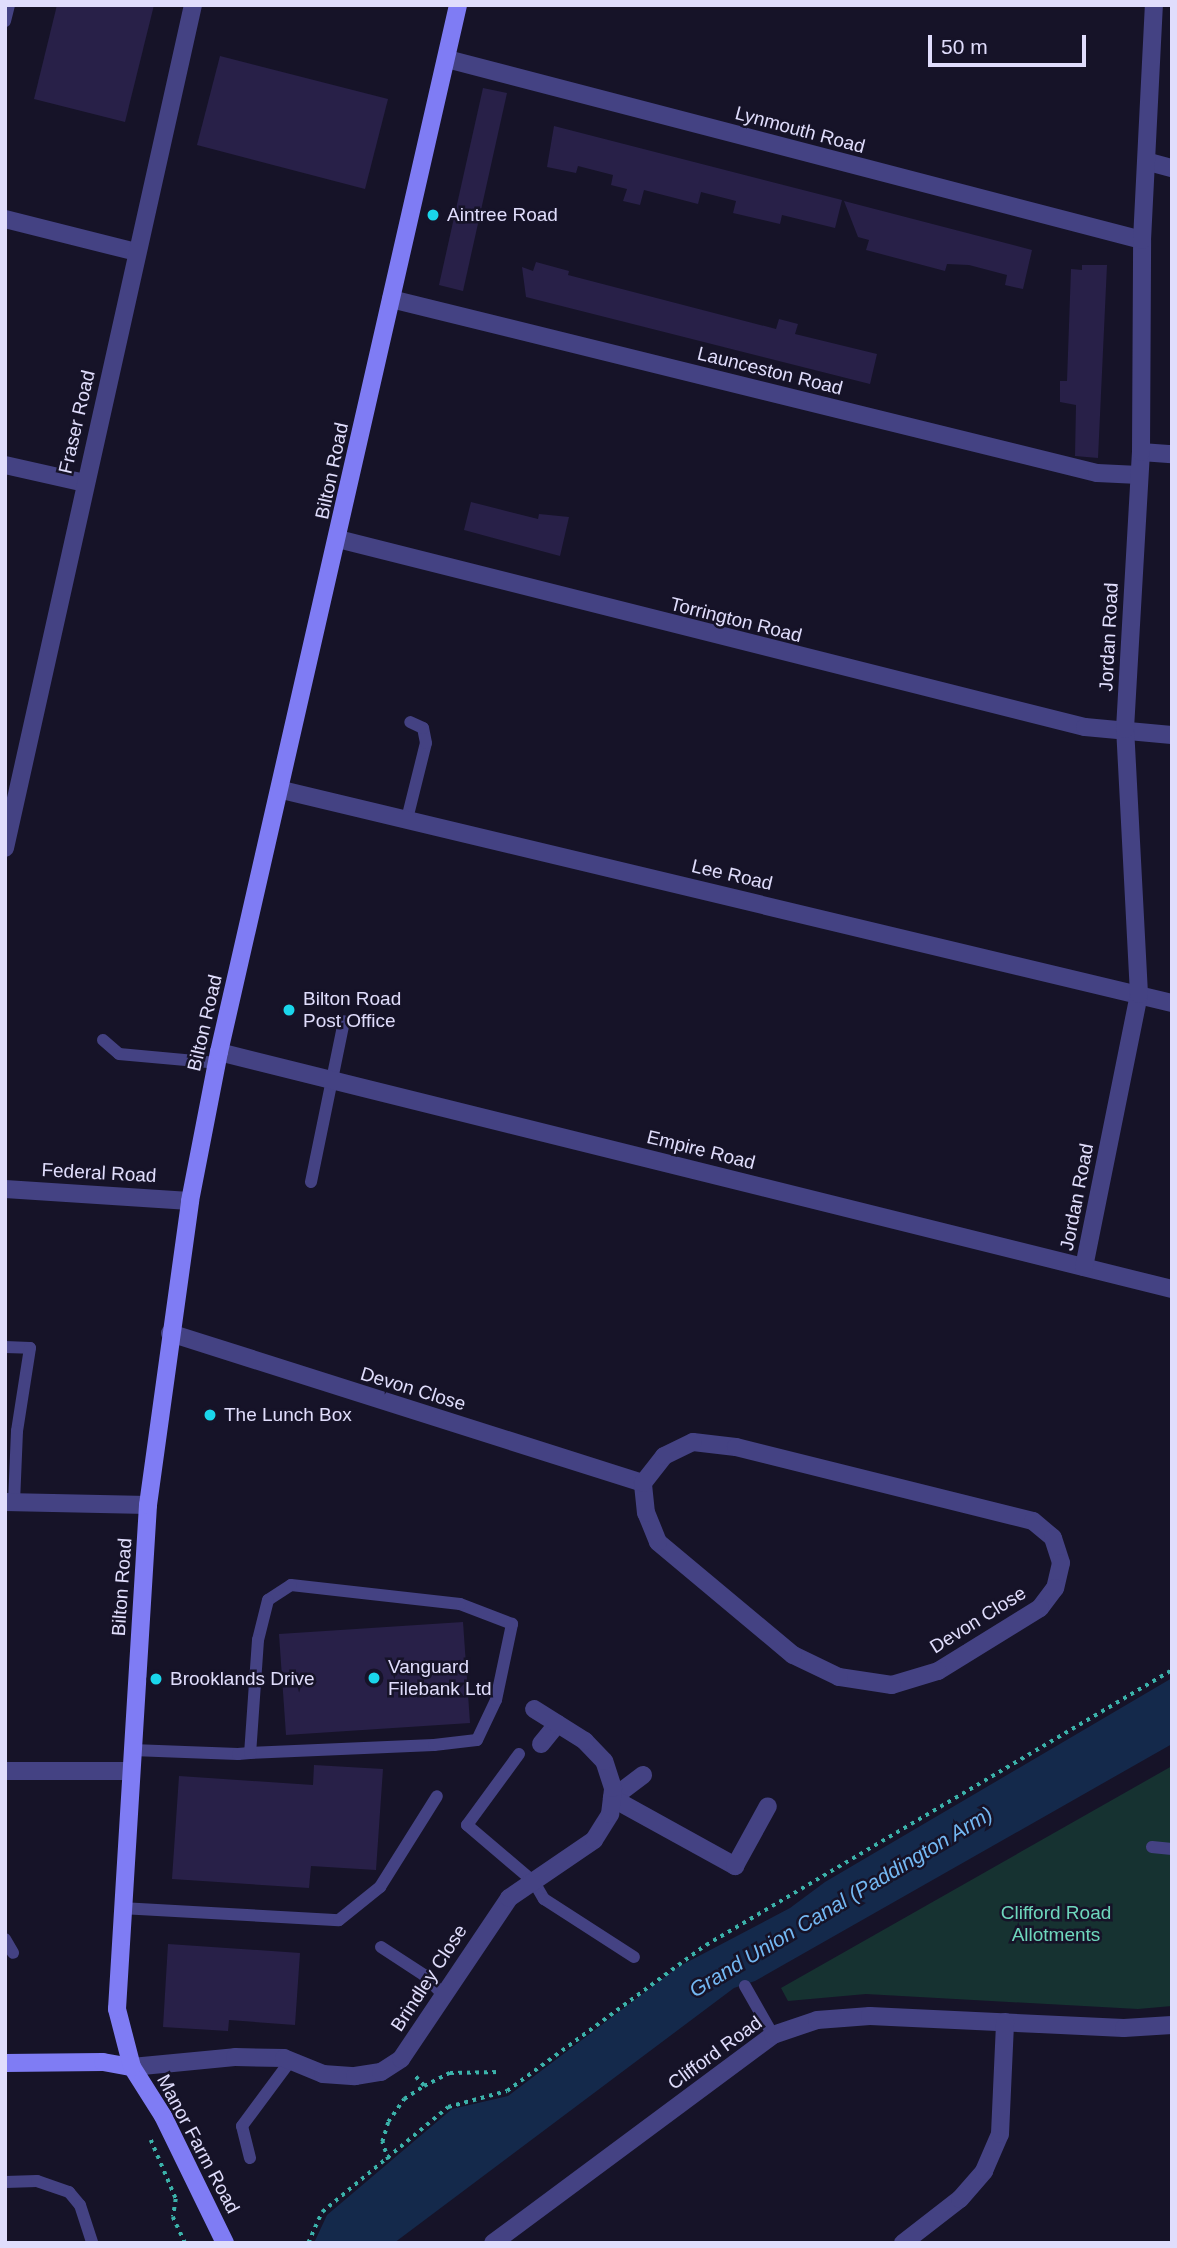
<!DOCTYPE html>
<html>
<head>
<meta charset="utf-8">
<style>
  body { margin:0 }
  #map { position:relative; width:1177px; height:2248px; overflow:hidden; background:#161328; font-family:Arial,sans-serif }
  div>[style] { position:absolute }
  .green>* { inset:0; background:#163231 }
  .water>* { inset:0; background:#14294b }
  .building>* { inset:0; background:#282048 }
  .path>* { height:3.5px; margin-top:-1.75px; transform-origin:0; background:repeating-linear-gradient(90deg,#3bb2aa 0 3.5px,transparent 0 8.5px) }
  .lane>* { height:12px; margin:-6px; padding:0 6px; transform-origin:6px; border-radius:6px; background:#444283 }
  .street>* { height:18px; margin:-9px; padding:0 9px; transform-origin:9px; border-radius:9px; background:#444283 }
  .secondary>* { height:18px; margin:-9px; padding:0 9px; transform-origin:9px; border-radius:9px; background:#7f7cf4 }
  .dots>* { width:19px; height:19px; translate:-50% -50%; box-sizing:border-box; border:4px solid #161328; border-radius:50% }
  span { translate:-50% -50%; white-space:nowrap; text-align:center; line-height:1.15; -webkit-text-stroke:5px #161328; paint-order:stroke }
  .street-label { font-size:19px; color:#e0ddfc }
  .poi-label { font-size:19px; color:#e0ddfc }
  .left { translate:0 -50%; text-align:left }
  .park-label { font-size:19px; color:#6ed7bd }
  .water-label { font-size:21px; color:#74b8f3; font-style:italic }
  .frame { position:absolute; inset:0; border:7px solid #e0ddfc; pointer-events:none }
  .scale { position:absolute; left:928px; top:35px; width:158px; height:32px; box-sizing:border-box; border:4px solid #e0ddfc; border-top:0; padding-left:9px; font-size:21px; line-height:24px; white-space:nowrap; color:#e0ddfc; -webkit-text-stroke:5px #161328; paint-order:stroke }
</style>
</head>
<body>
<div id="map">
  <div class="green">
    <div style="clip-path:polygon(1172px 1766px,1172px 2006px,1138px 2009px,866px 1994px,788px 2001px,781px 1988px)"></div>
  </div>
  <div class="water">
    <div style="clip-path:polygon(1172px 1678px,1172px 1744px,755px 1981px,734px 1988px,394px 2243px,314px 2243px,327px 2215px,452px 2109px,508px 2096px,678px 1967px,790px 1908px,825px 1882px)"></div>
  </div>
  <div class="building">
    <div style="clip-path:polygon(57px 5px,154px 5px,125px 122px,34px 99px)"></div>
    <div style="clip-path:polygon(220px 56px,388px 99px,365px 189px,197px 145px)"></div>
    <div style="clip-path:polygon(483px 88px,507px 93px,463px 291px,439px 285px)"></div>
    <div style="clip-path:polygon(554px 126px,842px 200px,835px 228px,782px 215px,780px 224px,733px 213px,736px 201px,701px 192px,698px 204px,644px 190px,640px 205px,623px 201px,627px 189px,611px 185px,613px 175px,578px 166px,576px 173px,547px 167px)"></div>
    <div style="clip-path:polygon(844px 201px,1032px 250px,1023px 289px,1005px 285px,1007px 275px,969px 265px,947px 264px,945px 271px,866px 250px,869px 240px,858px 237px)"></div>
    <div style="clip-path:polygon(536px 262px,569px 271px,568px 275px,776px 329px,779px 319px,798px 324px,795px 334px,877px 354px,870px 384px,526px 297px,522px 267px,533px 271px)"></div>
    <div style="clip-path:polygon(1082px 265px,1107px 265px,1098px 458px,1075px 456px,1076px 405px,1060px 402px,1060px 381px,1067px 381px,1071px 269px,1082px 270px)"></div>
    <div style="clip-path:polygon(471px 502px,538px 519px,539px 514px,569px 517px,560px 556px,464px 530px)"></div>
    <div style="clip-path:polygon(463px 1622px,470px 1723px,286px 1735px,279px 1634px)"></div>
    <div style="clip-path:polygon(314px 1765px,383px 1769px,376px 1870px,311px 1866px,309px 1888px,172px 1879px,179px 1776px,313px 1785px)"></div>
    <div style="clip-path:polygon(168px 1944px,300px 1953px,295px 2025px,229px 2020px,228px 2031px,163px 2027px)"></div>
  </div>
  <div class="path">
    <div style="left:424px;top:2086px;width:29px;rotate:-27deg"></div>
    <div style="left:450px;top:2073px;width:50px;rotate:-1.1deg"></div>
    <div style="left:151px;top:2140px;width:64px;rotate:67deg"></div>
    <div style="left:176px;top:2199px;width:18px;rotate:99deg"></div>
    <div style="left:173px;top:2217px;width:29px;rotate:65deg"></div>
    <div style="left:388px;top:2160px;width:19px;rotate:-108deg"></div>
    <div style="left:382px;top:2142px;width:21px;rotate:-73deg"></div>
    <div style="left:388px;top:2122px;width:28px;rotate:-55deg"></div>
    <div style="left:404px;top:2099px;width:24px;rotate:-33deg"></div>
    <div style="left:424px;top:2086px;width:16px;rotate:-133deg"></div>
    <div style="left:308px;top:2243px;width:34px;rotate:-66deg"></div>
    <div style="left:322px;top:2212px;width:164px;rotate:-39.8deg"></div>
    <div style="left:448px;top:2107px;width:61px;rotate:-15.2deg"></div>
    <div style="left:507px;top:2091px;width:247px;rotate:-36.3deg"></div>
    <div style="left:706px;top:1945px;width:541px;rotate:-30.55deg"></div>
  </div>
  <div class="lane">
    <div style="left:5px;top:21px;width:16px;rotate:-76deg"></div>
    <div style="left:407px;top:819px;width:78px;rotate:-76deg"></div>
    <div style="left:426px;top:743px;width:15px;rotate:-101deg"></div>
    <div style="left:423px;top:728px;width:14px;rotate:-155deg"></div>
    <div style="left:103px;top:1040px;width:21px;rotate:41deg"></div>
    <div style="left:119px;top:1054px;width:98px;rotate:5.2deg"></div>
    <div style="left:311px;top:1182px;width:164px;rotate:-78.4deg"></div>
    <div style="left:5px;top:1347px;width:25px;rotate:2deg"></div>
    <div style="left:30px;top:1348px;width:84px;rotate:98.9deg"></div>
    <div style="left:17px;top:1431px;width:71px;rotate:92.4deg"></div>
    <div style="left:132px;top:1750px;width:106px;rotate:2.2deg"></div>
    <div style="left:238px;top:1754px;width:12px;rotate:-5deg"></div>
    <div style="left:250px;top:1753px;width:184px;rotate:-2.5deg"></div>
    <div style="left:434px;top:1745px;width:43px;rotate:-6.6deg"></div>
    <div style="left:477px;top:1740px;width:44px;rotate:-64.6deg"></div>
    <div style="left:496px;top:1700px;width:78px;rotate:-78.1deg"></div>
    <div style="left:512px;top:1624px;width:56px;rotate:-159deg"></div>
    <div style="left:460px;top:1604px;width:170px;rotate:-173.6deg"></div>
    <div style="left:291px;top:1585px;width:27px;rotate:147deg"></div>
    <div style="left:268px;top:1600px;width:41px;rotate:104deg"></div>
    <div style="left:258px;top:1640px;width:113px;rotate:94deg"></div>
    <div style="left:519px;top:1754px;width:88px;rotate:126.2deg"></div>
    <div style="left:467px;top:1825px;width:88px;rotate:40.4deg"></div>
    <div style="left:534px;top:1882px;width:20px;rotate:60deg"></div>
    <div style="left:544px;top:1899px;width:107px;rotate:32.8deg"></div>
    <div style="left:1152px;top:1847px;width:20px;rotate:6deg"></div>
    <div style="left:121px;top:1908px;width:218px;rotate:3.2deg"></div>
    <div style="left:339px;top:1920px;width:53px;rotate:-38.8deg"></div>
    <div style="left:380px;top:1887px;width:107px;rotate:-57.9deg"></div>
    <div style="left:5px;top:1939px;width:16px;rotate:60deg"></div>
    <div style="left:381px;top:1947px;width:51px;rotate:33.1deg"></div>
    <div style="left:424px;top:1975px;width:28px;rotate:46deg"></div>
    <div style="left:745px;top:1986px;width:56px;rotate:60.3deg"></div>
    <div style="left:250px;top:2158px;width:33px;rotate:-104deg"></div>
    <div style="left:242px;top:2126px;width:82px;rotate:-53.4deg"></div>
    <div style="left:5px;top:2182px;width:32px;rotate:-2deg"></div>
    <div style="left:37px;top:2181px;width:34px;rotate:19deg"></div>
    <div style="left:69px;top:2192px;width:17px;rotate:50deg"></div>
    <div style="left:80px;top:2205px;width:40px;rotate:72deg"></div>
  </div>
  <div class="street">
    <div style="left:447px;top:59px;width:718px;rotate:14.6deg"></div>
    <div style="left:1149px;top:162px;width:24px;rotate:15deg"></div>
    <div style="left:5px;top:219px;width:135px;rotate:14.1deg"></div>
    <div style="left:391px;top:299px;width:727px;rotate:13.85deg"></div>
    <div style="left:1097px;top:473px;width:42px;rotate:2.7deg"></div>
    <div style="left:1141px;top:452px;width:31px;rotate:4deg"></div>
    <div style="left:5px;top:465px;width:82px;rotate:12.7deg"></div>
    <div style="left:338px;top:539px;width:770px;rotate:14.13deg"></div>
    <div style="left:1085px;top:727px;width:87px;rotate:5.3deg"></div>
    <div style="left:282px;top:790px;width:915px;rotate:13.46deg"></div>
    <div style="left:5px;top:848px;width:864px;rotate:-77.43deg"></div>
    <div style="left:219px;top:1052px;width:982px;rotate:13.97deg"></div>
    <div style="left:5px;top:1189px;width:185px;rotate:3.7deg"></div>
    <div style="left:1084px;top:1267px;width:278px;rotate:-78.6deg"></div>
    <div style="left:1139px;top:994px;width:265px;rotate:-93deg"></div>
    <div style="left:1125px;top:729px;width:277px;rotate:-86.7deg"></div>
    <div style="left:1141px;top:452px;width:212px;rotate:-89.7deg"></div>
    <div style="left:1142px;top:240px;width:235px;rotate:-87.1deg"></div>
    <div style="left:170px;top:1333px;width:496px;rotate:17.6deg"></div>
    <div style="left:693px;top:1442px;width:43px;rotate:6.6deg"></div>
    <div style="left:736px;top:1447px;width:306px;rotate:14deg"></div>
    <div style="left:1033px;top:1521px;width:26px;rotate:40deg"></div>
    <div style="left:1053px;top:1538px;width:26px;rotate:72deg"></div>
    <div style="left:1061px;top:1563px;width:26px;rotate:103deg"></div>
    <div style="left:1055px;top:1588px;width:25px;rotate:127deg"></div>
    <div style="left:1040px;top:1608px;width:120px;rotate:148.3deg"></div>
    <div style="left:938px;top:1671px;width:48px;rotate:163.1deg"></div>
    <div style="left:892px;top:1685px;width:54px;rotate:-171.4deg"></div>
    <div style="left:839px;top:1677px;width:51px;rotate:-154.4deg"></div>
    <div style="left:793px;top:1655px;width:176px;rotate:-140.1deg"></div>
    <div style="left:658px;top:1542px;width:31px;rotate:-112deg"></div>
    <div style="left:646px;top:1513px;width:30px;rotate:-96deg"></div>
    <div style="left:643px;top:1483px;width:34px;rotate:-52deg"></div>
    <div style="left:664px;top:1456px;width:32px;rotate:-26deg"></div>
    <div style="left:5px;top:1502px;width:143px;rotate:1.2deg"></div>
    <div style="left:541px;top:1744px;width:26px;rotate:-51deg"></div>
    <div style="left:5px;top:1771px;width:126px"></div>
    <div style="left:643px;top:1775px;width:39px;rotate:143deg"></div>
    <div style="left:612px;top:1798px;width:141px;rotate:28.9deg"></div>
    <div style="left:735px;top:1866px;width:68px;rotate:-61.2deg"></div>
    <div style="left:132px;top:2067px;width:103px;rotate:-5.5deg"></div>
    <div style="left:235px;top:2057px;width:49px;rotate:1.2deg"></div>
    <div style="left:284px;top:2058px;width:42px;rotate:22.3deg"></div>
    <div style="left:323px;top:2074px;width:32px;rotate:4deg"></div>
    <div style="left:355px;top:2076px;width:26px;rotate:-9deg"></div>
    <div style="left:381px;top:2072px;width:24px;rotate:-33deg"></div>
    <div style="left:401px;top:2059px;width:194px;rotate:-56.1deg"></div>
    <div style="left:509px;top:1898px;width:103px;rotate:-34.3deg"></div>
    <div style="left:594px;top:1840px;width:31px;rotate:-58deg"></div>
    <div style="left:610px;top:1814px;width:26px;rotate:-83deg"></div>
    <div style="left:613px;top:1788px;width:28px;rotate:-108deg"></div>
    <div style="left:604px;top:1761px;width:28px;rotate:-134deg"></div>
    <div style="left:585px;top:1741px;width:60px;rotate:-147.9deg"></div>
    <div style="left:493px;top:2243px;width:349px;rotate:-36.6deg"></div>
    <div style="left:773px;top:2035px;width:46px;rotate:-18.8deg"></div>
    <div style="left:817px;top:2020px;width:53px;rotate:-4.3deg"></div>
    <div style="left:870px;top:2016px;width:254px;rotate:2.7deg"></div>
    <div style="left:1124px;top:2028px;width:48px;rotate:-3.6deg"></div>
    <div style="left:903px;top:2243px;width:72px;rotate:-37.7deg"></div>
    <div style="left:960px;top:2199px;width:37px;rotate:-49deg"></div>
    <div style="left:984px;top:2171px;width:40px;rotate:-66.6deg"></div>
    <div style="left:1000px;top:2134px;width:112px;rotate:-87.4deg"></div>
  </div>
  <div class="secondary">
    <div style="left:5px;top:2063px;width:98px;rotate:-0.6deg"></div>
    <div style="left:103px;top:2062px;width:29px;rotate:10deg"></div>
    <div style="left:225px;top:2243px;width:141px;rotate:-116deg"></div>
    <div style="left:163px;top:2116px;width:58px;rotate:-122.3deg"></div>
    <div style="left:132px;top:2067px;width:60px;rotate:-104.5deg"></div>
    <div style="left:117px;top:2009px;width:505px;rotate:-86.48deg"></div>
    <div style="left:148px;top:1505px;width:307px;rotate:-82.1deg"></div>
    <div style="left:190px;top:1201px;width:152px;rotate:-79deg"></div>
    <div style="left:219px;top:1052px;width:1074px;rotate:-77.14deg"></div>
  </div>
  <div class="dots">
    <div style="left:433px;top:215px;background:#1ad6eb"></div>
    <div style="left:289px;top:1010px;background:#1ad6eb"></div>
    <div style="left:210px;top:1415px;background:#1ad6eb"></div>
    <div style="left:374px;top:1678px;background:#1ad6eb"></div>
    <div style="left:156px;top:1679px;background:#1ad6eb"></div>
  </div>
  <div class="street-label">
    <span style="left:800px;top:130px;rotate:15deg">Lynmouth Road</span>
    <span style="left:770px;top:371px;rotate:14deg">Launceston Road</span>
    <span style="left:77px;top:422px;rotate:-77deg">Fraser Road</span>
    <span style="left:332px;top:471px;rotate:-78deg">Bilton Road</span>
    <span style="left:736px;top:620px;rotate:14deg">Torrington Road</span>
    <span style="left:1109px;top:637px;rotate:-87deg">Jordan Road</span>
    <span style="left:732px;top:875px;rotate:13deg">Lee Road</span>
    <span style="left:205px;top:1023px;rotate:-77deg">Bilton Road</span>
    <span style="left:701px;top:1150px;rotate:14deg">Empire Road</span>
    <span style="left:99px;top:1173px;rotate:3deg">Federal Road</span>
    <span style="left:1077px;top:1197px;rotate:-79deg">Jordan Road</span>
    <span style="left:413px;top:1389px;rotate:17deg">Devon Close</span>
    <span style="left:122px;top:1587px;rotate:-86deg">Bilton Road</span>
    <span style="left:978px;top:1620px;rotate:-32deg">Devon Close</span>
    <span style="left:429px;top:1978px;rotate:-57deg">Brindley Close</span>
    <span style="left:715px;top:2053px;rotate:-36deg">Clifford Road</span>
    <span style="left:198px;top:2144px;rotate:62deg">Manor Farm Road</span>
  </div>
  <div class="poi-label">
    <span class="left" style="left:447px;top:215px">Aintree Road</span>
    <span class="left" style="left:303px;top:1010px">Bilton Road<br>Post Office</span>
    <span class="left" style="left:224px;top:1415px">The Lunch Box</span>
    <span class="left" style="left:388px;top:1678px">Vanguard<br>Filebank Ltd</span>
    <span class="left" style="left:170px;top:1679px">Brooklands Drive</span>
  </div>
  <div class="park-label">
    <span style="left:1056px;top:1924px">Clifford Road<br>Allotments</span>
  </div>
  <div class="water-label">
    <span style="left:841px;top:1902px;rotate:-31deg">Grand Union Canal (Paddington Arm)</span>
  </div>
  <div class="frame"></div>
  <div class="scale">50 m</div>
</div>
</body>
</html>
